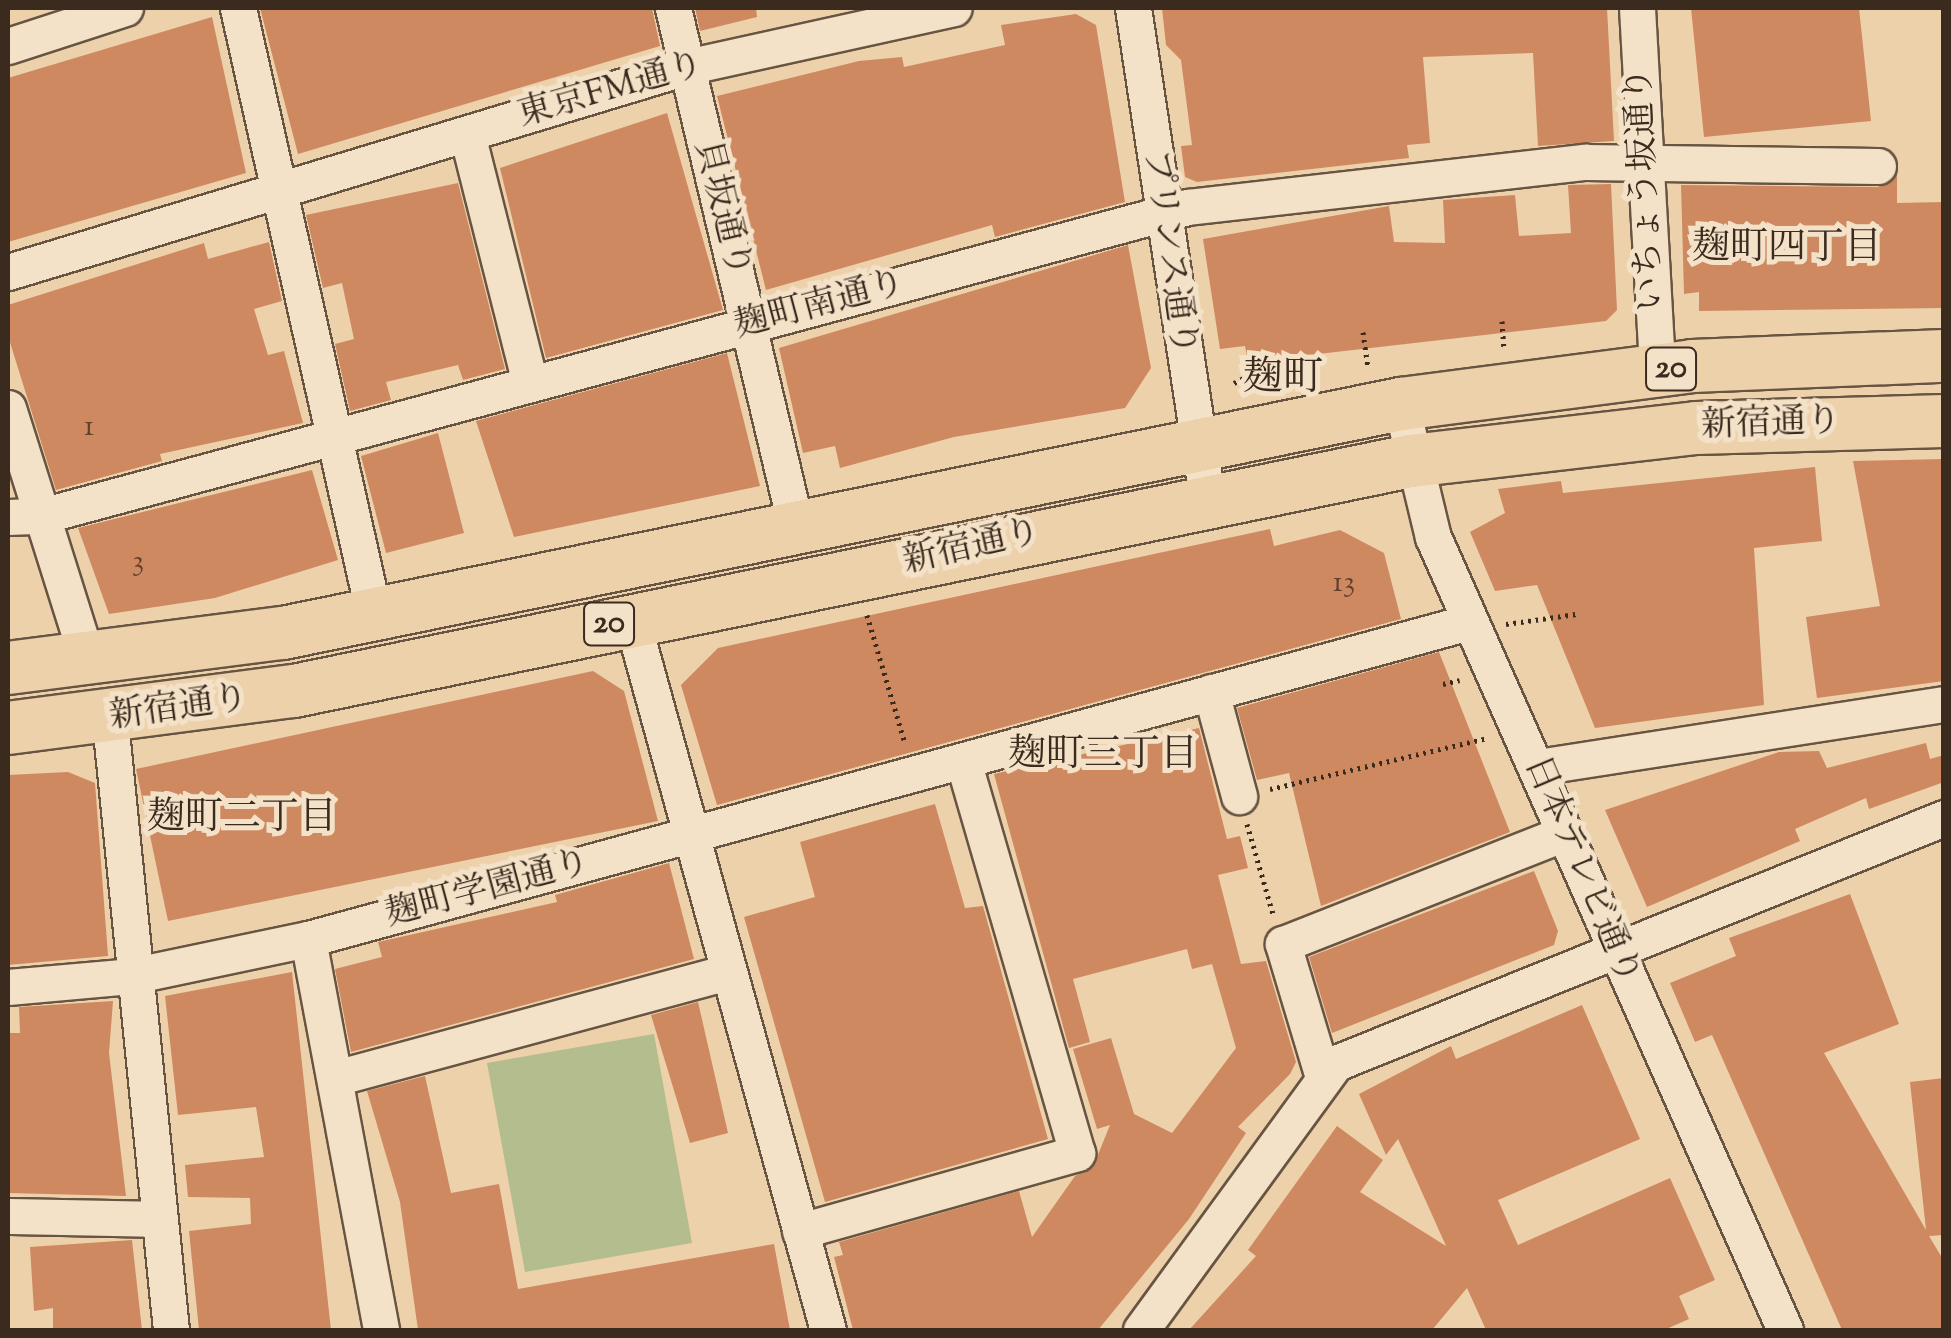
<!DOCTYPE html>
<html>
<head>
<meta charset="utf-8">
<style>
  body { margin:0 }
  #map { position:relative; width:1951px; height:1338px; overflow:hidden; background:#edd1ab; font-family:"Sorts Mill Goudy","Noto Serif JP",serif }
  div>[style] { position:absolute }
  .green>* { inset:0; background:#b3bd8d }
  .building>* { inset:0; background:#cf8960 }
  .path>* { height:5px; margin-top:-2.5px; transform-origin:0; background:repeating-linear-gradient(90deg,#3b2b1f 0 2.5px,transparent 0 7.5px) }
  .roads { filter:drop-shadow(2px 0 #685442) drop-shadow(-2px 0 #685442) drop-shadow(0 2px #685442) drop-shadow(0 -2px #685442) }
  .minor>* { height:35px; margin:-17.5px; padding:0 17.5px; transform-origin:17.5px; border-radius:17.5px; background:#f3e1c8 }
  .highway>* { height:52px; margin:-26px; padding:0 26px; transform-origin:26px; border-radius:26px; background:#edd1ab }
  span { translate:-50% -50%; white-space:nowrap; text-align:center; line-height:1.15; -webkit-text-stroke:10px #f3e1c8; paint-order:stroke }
  .number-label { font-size:30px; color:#60422f }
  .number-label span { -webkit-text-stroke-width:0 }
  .shield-label span { padding:2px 8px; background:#f3e1c8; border:2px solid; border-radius:8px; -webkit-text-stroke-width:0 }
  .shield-label { font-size:32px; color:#3b2b1f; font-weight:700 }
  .street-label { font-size:35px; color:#3b2b1f }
  .neighbourhood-label { font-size:38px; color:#3b2b1f }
  .quarter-label { font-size:40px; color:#3b2b1f }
  .frame { position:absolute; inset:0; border:10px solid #3b2b1f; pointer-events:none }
</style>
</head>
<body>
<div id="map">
  <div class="green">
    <div style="clip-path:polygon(654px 1034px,692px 1243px,525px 1272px,487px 1063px)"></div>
  </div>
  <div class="building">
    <div style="clip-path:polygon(260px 8px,652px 8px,660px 46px,298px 154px)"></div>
    <div style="clip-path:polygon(695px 8px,756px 8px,757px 17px,700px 31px)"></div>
    <div style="clip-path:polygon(1162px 8px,1607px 8px,1614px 141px,1538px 146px,1533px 53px,1423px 57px,1430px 143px,1407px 145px,1409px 158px,1197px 182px,1185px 177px,1181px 146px,1192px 145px,1181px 60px,1166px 45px)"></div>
    <div style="clip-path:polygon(1691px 8px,1859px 8px,1871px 121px,1704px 137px)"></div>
    <div style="clip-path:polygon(1076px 14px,1096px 25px,1125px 202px,995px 237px,992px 225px,766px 290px,717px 96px,859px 61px,902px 57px,904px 67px,1005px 45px,1001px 25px)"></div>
    <div style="clip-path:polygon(212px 17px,246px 173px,8px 242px,8px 78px)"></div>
    <div style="clip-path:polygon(667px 113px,723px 310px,546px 358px,500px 168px)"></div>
    <div style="clip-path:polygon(1897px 174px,1897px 203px,1944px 202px,1944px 308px,1699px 311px,1699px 292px,1684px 294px,1681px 185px,1878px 187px)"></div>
    <div style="clip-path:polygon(458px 183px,505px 369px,463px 380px,458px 365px,386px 382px,391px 400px,350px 411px,335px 344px,354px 339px,342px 283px,323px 288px,306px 215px)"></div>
    <div style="clip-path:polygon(1611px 184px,1617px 310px,1606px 321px,1248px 362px,1245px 346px,1220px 349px,1203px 239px,1389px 206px,1394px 242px,1445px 243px,1443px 200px,1515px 195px,1519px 236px,1571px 233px,1568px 185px)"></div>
    <div style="clip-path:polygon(269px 242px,282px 301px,254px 309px,268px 355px,284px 351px,303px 423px,160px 454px,162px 461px,56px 490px,8px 336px,8px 305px,204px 243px,208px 259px)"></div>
    <div style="clip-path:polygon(1128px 245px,1151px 368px,1125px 408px,954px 437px,840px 468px,835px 446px,803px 453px,779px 348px)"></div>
    <div style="clip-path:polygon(727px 353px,760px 486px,514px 537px,476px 421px)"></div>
    <div style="clip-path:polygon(438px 433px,464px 533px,386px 553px,361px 456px)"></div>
    <div style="clip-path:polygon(1944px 459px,1944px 681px,1817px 698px,1806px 617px,1880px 606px,1853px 461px)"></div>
    <div style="clip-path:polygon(1815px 467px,1822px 541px,1754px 548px,1764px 705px,1595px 728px,1537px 585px,1495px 591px,1470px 532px,1505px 513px,1498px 489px,1561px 481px,1563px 493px)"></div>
    <div style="clip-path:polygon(312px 470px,338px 560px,215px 598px,109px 614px,78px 528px)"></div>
    <div style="clip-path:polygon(1270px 529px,1274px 546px,1340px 530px,1384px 553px,1401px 619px,717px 805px,681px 685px,718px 648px)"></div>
    <div style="clip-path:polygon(1439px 652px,1510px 832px,1321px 906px,1289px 773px,1257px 780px,1237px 708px)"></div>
    <div style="clip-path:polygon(593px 671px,624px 691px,658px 821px,168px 921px,136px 769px)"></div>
    <div style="clip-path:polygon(1199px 728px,1227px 839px,1240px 836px,1248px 868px,1218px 875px,1241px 964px,1266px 961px,1296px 1062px,1290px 1074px,1238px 1127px,1246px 1133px,1189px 1219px,1098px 1330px,853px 1330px,834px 1257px,843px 1255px,839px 1242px,1019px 1191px,1032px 1237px,1075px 1176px,1093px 1167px,1110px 1125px,1097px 1129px,1073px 1049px,1111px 1038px,1134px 1114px,1172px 1133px,1236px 1048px,1212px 964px,1192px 969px,1187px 949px,1073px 979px,1090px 1042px,1069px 1048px,994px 774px)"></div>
    <div style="clip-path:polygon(1926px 743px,1930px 759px,1944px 755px,1944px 782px,1869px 809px,1866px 798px,1795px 829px,1800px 841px,1647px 907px,1605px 810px,1779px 752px,1819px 751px,1827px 768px)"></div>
    <div style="clip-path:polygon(68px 772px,95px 783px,108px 956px,8px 965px,8px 775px)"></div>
    <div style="clip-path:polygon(935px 804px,965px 908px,983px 906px,1048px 1139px,825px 1202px,744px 917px,815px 897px,800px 842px)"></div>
    <div style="clip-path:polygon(669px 863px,694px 959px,351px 1052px,335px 969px,382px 957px,378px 942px,557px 902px,555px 895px)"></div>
    <div style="clip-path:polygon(1534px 871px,1558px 931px,1554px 945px,1332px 1033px,1309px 957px)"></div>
    <div style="clip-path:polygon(1850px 894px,1899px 1024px,1824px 1053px,1926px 1230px,1910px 1082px,1944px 1078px,1944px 1235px,1929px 1236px,1944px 1261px,1944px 1330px,1842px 1330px,1712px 1035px,1695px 1042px,1670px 983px,1736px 956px,1729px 938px)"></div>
    <div style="clip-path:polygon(292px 972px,331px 1330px,199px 1330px,189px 1231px,251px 1224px,250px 1198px,188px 1197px,185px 1165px,264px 1157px,256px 1107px,178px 1115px,165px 996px)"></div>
    <div style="clip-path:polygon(113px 1001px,109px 1053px,126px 1196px,8px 1193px,8px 1033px,20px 1033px,19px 1007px)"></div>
    <div style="clip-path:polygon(698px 1002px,728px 1133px,690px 1143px,651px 1015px)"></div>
    <div style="clip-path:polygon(1582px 1005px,1640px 1139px,1498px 1200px,1518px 1245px,1670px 1178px,1715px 1280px,1679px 1296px,1689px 1319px,1664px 1330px,1486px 1330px,1467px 1288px,1432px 1330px,1189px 1330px,1256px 1256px,1248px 1250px,1337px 1126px,1383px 1160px,1360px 1192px,1446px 1246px,1398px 1139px,1386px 1155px,1359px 1094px,1451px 1046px,1456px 1059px)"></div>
    <div style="clip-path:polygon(425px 1076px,451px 1193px,499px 1184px,518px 1289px,774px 1244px,790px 1330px,418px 1330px,400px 1202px,367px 1091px)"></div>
    <div style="clip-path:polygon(132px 1240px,142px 1330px,53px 1330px,53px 1308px,34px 1311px,30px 1247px)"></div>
  </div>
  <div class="path">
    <div style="left:1502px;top:321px;width:27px;rotate:86deg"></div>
    <div style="left:1363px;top:332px;width:36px;rotate:82deg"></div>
    <div style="left:1234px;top:383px;width:18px;rotate:-27deg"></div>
    <div style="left:867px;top:615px;width:134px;rotate:73.5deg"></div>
    <div style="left:1506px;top:624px;width:71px;rotate:-8.1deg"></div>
    <div style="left:1443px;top:684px;width:17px;rotate:-13deg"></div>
    <div style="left:1270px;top:789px;width:224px;rotate:-13.2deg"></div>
    <div style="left:1247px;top:824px;width:94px;rotate:73.9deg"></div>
  </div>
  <div class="roads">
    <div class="minor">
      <div style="left:238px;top:8px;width:622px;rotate:77.37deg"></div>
      <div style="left:673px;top:8px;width:533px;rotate:76.67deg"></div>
      <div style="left:1133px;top:8px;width:495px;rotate:81.4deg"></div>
      <div style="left:1637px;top:8px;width:363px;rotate:86.8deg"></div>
      <div style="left:8px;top:46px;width:123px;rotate:-18deg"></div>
      <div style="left:467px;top:134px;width:257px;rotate:75.8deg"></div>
      <div style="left:8px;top:272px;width:708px;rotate:-16.82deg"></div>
      <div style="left:686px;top:67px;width:274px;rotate:-12.4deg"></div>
      <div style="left:1401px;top:404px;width:137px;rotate:76.5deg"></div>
      <div style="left:1433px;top:537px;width:868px;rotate:66.06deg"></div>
      <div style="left:8px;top:408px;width:265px;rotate:72.5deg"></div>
      <div style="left:8px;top:517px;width:33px;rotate:-2deg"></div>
      <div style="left:41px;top:516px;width:1188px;rotate:-15.08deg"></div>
      <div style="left:1188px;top:207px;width:400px;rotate:-6.5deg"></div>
      <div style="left:1585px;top:162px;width:293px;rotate:0.8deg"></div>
      <div style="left:632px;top:620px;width:737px;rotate:74.57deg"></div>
      <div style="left:1211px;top:692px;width:108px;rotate:74.9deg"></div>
      <div style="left:110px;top:721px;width:612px;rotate:84.28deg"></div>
      <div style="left:1537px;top:767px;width:412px;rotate:-8.8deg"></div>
      <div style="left:308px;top:939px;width:398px;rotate:79.4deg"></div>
      <div style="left:8px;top:987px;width:123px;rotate:-5.1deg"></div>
      <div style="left:131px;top:976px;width:181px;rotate:-11.8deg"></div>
      <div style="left:308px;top:939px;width:1203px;rotate:-15.27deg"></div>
      <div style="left:1322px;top:1074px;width:136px;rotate:-106.7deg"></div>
      <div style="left:1283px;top:944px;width:303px;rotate:-21.5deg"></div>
      <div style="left:335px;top:1078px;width:407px;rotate:-15.1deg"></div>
      <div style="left:8px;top:1216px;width:151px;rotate:1.1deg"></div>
      <div style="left:800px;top:1231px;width:288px;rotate:-15.7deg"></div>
      <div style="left:1077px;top:1153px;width:408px;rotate:-106.2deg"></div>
      <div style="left:1141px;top:1330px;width:331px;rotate:-53.9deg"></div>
      <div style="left:1336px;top:1063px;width:656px;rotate:-21.95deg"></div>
    </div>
    <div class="highway">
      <div style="left:8px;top:668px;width:277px;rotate:-7.3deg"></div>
      <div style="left:283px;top:633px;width:1141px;rotate:-11.58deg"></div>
      <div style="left:1401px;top:404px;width:293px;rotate:-7.4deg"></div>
      <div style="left:1692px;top:366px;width:252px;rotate:-2.3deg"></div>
      <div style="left:8px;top:728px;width:288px;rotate:-7.4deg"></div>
      <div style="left:294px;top:691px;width:1140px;rotate:-11.64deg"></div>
      <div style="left:1411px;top:461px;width:287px;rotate:-6.6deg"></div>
      <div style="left:1696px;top:428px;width:248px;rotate:-1.6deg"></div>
    </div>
  </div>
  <div class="number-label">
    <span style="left:89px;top:428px">1</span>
    <span style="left:138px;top:563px">3</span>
    <span style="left:1344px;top:584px">13</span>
  </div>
  <div class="shield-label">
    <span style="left:1671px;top:369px">20</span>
    <span style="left:609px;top:624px">20</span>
  </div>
  <div class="street-label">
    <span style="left:611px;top:91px;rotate:-16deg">東京FM通り</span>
    <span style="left:1647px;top:189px;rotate:-93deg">いちょう坂通り</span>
    <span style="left:721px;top:209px;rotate:76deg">貝坂通り</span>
    <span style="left:1168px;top:253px;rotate:82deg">プリンス通り</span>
    <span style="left:820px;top:306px;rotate:-15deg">麹町南通り</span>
    <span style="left:1771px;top:425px;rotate:-2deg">新宿通り</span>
    <span style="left:972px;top:548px;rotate:-13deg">新宿通り</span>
    <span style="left:179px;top:709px;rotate:-8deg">新宿通り</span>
    <span style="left:1581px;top:871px;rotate:67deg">日本テレビ通り</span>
    <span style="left:488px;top:890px;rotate:-15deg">麹町学園通り</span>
  </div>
  <div class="neighbourhood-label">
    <span style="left:1787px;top:250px">麹町四丁目</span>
    <span style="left:1103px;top:757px">麹町三丁目</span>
    <span style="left:242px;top:820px">麹町二丁目</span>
  </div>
  <div class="quarter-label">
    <span style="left:1283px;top:380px">麹町</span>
  </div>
  <div class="frame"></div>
</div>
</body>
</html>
